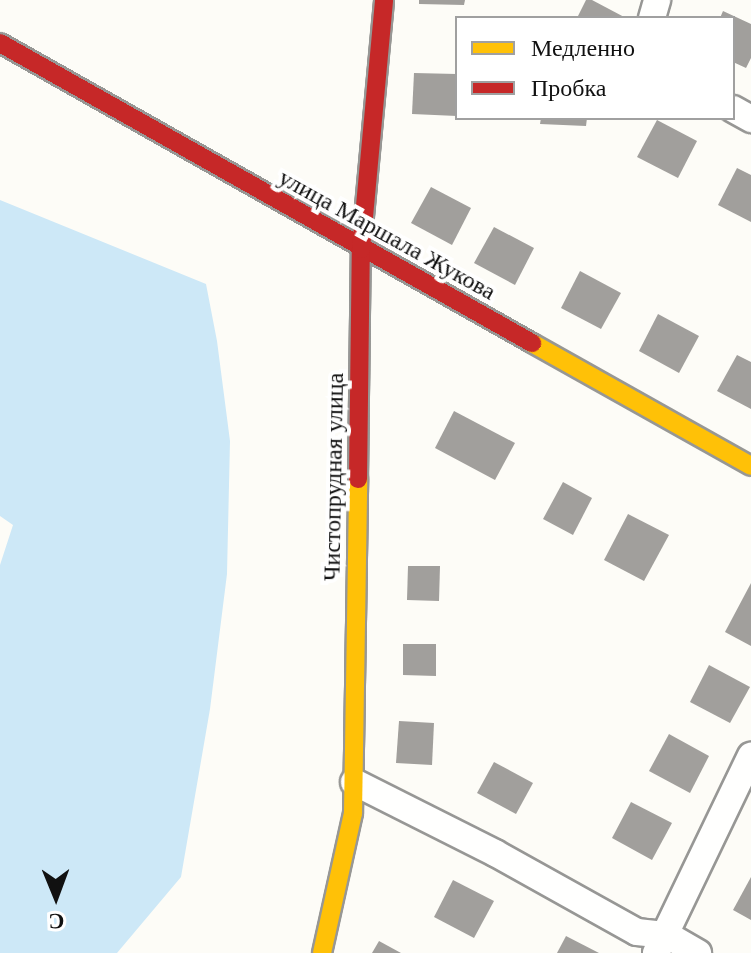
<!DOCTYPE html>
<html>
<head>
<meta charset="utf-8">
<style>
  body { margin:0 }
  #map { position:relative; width:751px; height:953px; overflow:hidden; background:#fdfcf7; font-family:Georgia,serif }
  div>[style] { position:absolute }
  .water>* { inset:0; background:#cde8f7 }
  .building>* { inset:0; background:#a19f9c }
  .roads { filter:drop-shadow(2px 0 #979795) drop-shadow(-2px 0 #979795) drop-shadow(0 2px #979795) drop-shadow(0 -2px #979795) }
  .street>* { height:26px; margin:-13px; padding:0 13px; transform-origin:13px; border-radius:13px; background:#fffffe }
  .slow>* { height:18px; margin:-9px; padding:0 9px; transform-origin:9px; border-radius:9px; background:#ffc107 }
  .jam>* { height:18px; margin:-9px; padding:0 9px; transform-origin:9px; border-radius:9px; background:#c62828 }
  span { translate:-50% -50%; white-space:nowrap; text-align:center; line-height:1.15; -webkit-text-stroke:8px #fff; paint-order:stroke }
  .street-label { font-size:24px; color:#111 }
  .legend { position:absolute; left:455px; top:16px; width:280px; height:104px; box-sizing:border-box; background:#fff; border:2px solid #a0a0a0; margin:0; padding:10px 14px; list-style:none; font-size:24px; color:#111 }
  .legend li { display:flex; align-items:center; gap:16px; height:40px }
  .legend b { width:40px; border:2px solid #a0a0a0 }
  .north { position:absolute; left:16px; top:857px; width:80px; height:80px; -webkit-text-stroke:6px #fff; paint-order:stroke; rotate:179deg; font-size:22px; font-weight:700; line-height:32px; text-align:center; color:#111 }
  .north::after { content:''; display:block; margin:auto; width:28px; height:36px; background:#111; clip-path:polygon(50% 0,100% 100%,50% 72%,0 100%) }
</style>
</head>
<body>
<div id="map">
  <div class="water">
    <div style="clip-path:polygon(0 200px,206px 284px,217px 341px,230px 441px,227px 574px,210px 709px,181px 877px,117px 953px,0 953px,0 565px,13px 525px,0 516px)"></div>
  </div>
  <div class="building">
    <div style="clip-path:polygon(419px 0,465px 0,464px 5px,419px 4px)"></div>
    <div style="clip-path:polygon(586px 0,592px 0,626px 18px,577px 18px)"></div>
    <div style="clip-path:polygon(723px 11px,751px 24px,751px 58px,746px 68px,733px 62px,733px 18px,720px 18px)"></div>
    <div style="clip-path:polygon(414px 73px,457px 74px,457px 116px,412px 114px)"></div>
    <div style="clip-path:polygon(541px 118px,587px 118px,586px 126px,540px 124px)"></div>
    <div style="clip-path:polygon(657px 120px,697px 141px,678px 178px,637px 157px)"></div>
    <div style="clip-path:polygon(737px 168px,751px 175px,751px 222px,718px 205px)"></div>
    <div style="clip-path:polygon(431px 187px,471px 208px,452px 245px,411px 223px)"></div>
    <div style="clip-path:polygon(494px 227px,534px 248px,515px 285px,474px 263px)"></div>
    <div style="clip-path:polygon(580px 271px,621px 293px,601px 329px,561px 308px)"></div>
    <div style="clip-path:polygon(658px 314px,699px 336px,679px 373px,639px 351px)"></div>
    <div style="clip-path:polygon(737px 355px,751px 362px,751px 409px,717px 391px)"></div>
    <div style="clip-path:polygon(454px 411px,515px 443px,495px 480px,435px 448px)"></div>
    <div style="clip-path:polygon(563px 482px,592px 498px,573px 535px,543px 519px)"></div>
    <div style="clip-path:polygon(628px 514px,669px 535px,644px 581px,604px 560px)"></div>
    <div style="clip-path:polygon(408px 566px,440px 566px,439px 601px,407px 600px)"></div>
    <div style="clip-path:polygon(751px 583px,751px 646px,725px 632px)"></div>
    <div style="clip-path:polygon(403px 644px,436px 644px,436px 676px,403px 675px)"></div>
    <div style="clip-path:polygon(709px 665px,750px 687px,730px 723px,690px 702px)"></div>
    <div style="clip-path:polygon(399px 721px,434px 723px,432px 765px,396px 763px)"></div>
    <div style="clip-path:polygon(669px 734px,709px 756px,690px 793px,649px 771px)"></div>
    <div style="clip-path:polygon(494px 762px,533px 783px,516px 814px,477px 793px)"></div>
    <div style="clip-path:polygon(631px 802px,672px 823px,652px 860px,612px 838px)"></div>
    <div style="clip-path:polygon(751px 877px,751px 920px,733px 910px)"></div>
    <div style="clip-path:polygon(453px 880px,494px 901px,474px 938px,434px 917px)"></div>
    <div style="clip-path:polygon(566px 936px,599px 953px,557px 953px)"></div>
    <div style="clip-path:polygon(379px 941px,401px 953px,372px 953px)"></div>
  </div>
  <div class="roads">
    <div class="street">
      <div style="left:652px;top:18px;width:19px;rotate:-74deg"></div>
      <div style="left:733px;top:109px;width:21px;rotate:29deg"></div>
      <div style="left:354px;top:782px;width:158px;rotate:26.7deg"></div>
      <div style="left:495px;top:853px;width:162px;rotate:29.1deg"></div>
      <div style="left:637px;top:932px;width:30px;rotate:6deg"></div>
      <div style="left:667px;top:935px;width:36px;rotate:30deg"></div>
      <div style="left:656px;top:953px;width:219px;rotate:-64.3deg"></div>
    </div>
    <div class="slow">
      <div style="left:532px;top:343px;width:251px;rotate:29.3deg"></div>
      <div style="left:322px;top:953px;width:143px;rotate:-77.5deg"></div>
      <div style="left:353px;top:813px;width:334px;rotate:-89.1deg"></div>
    </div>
    <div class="jam">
      <div style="left:0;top:43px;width:611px;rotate:29.42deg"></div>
      <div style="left:358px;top:479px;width:230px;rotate:-89.3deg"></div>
      <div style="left:361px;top:249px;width:250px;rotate:-84.7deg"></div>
    </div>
  </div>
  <div class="street-label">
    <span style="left:387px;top:235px;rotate:29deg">улица Маршала Жукова</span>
    <span style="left:334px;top:477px;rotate:-89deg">Чистопрудная улица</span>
  </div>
  <ul class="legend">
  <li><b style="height:10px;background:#ffc107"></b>Медленно</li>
  <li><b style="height:10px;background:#c62828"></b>Пробка</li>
  </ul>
  <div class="north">С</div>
</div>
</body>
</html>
